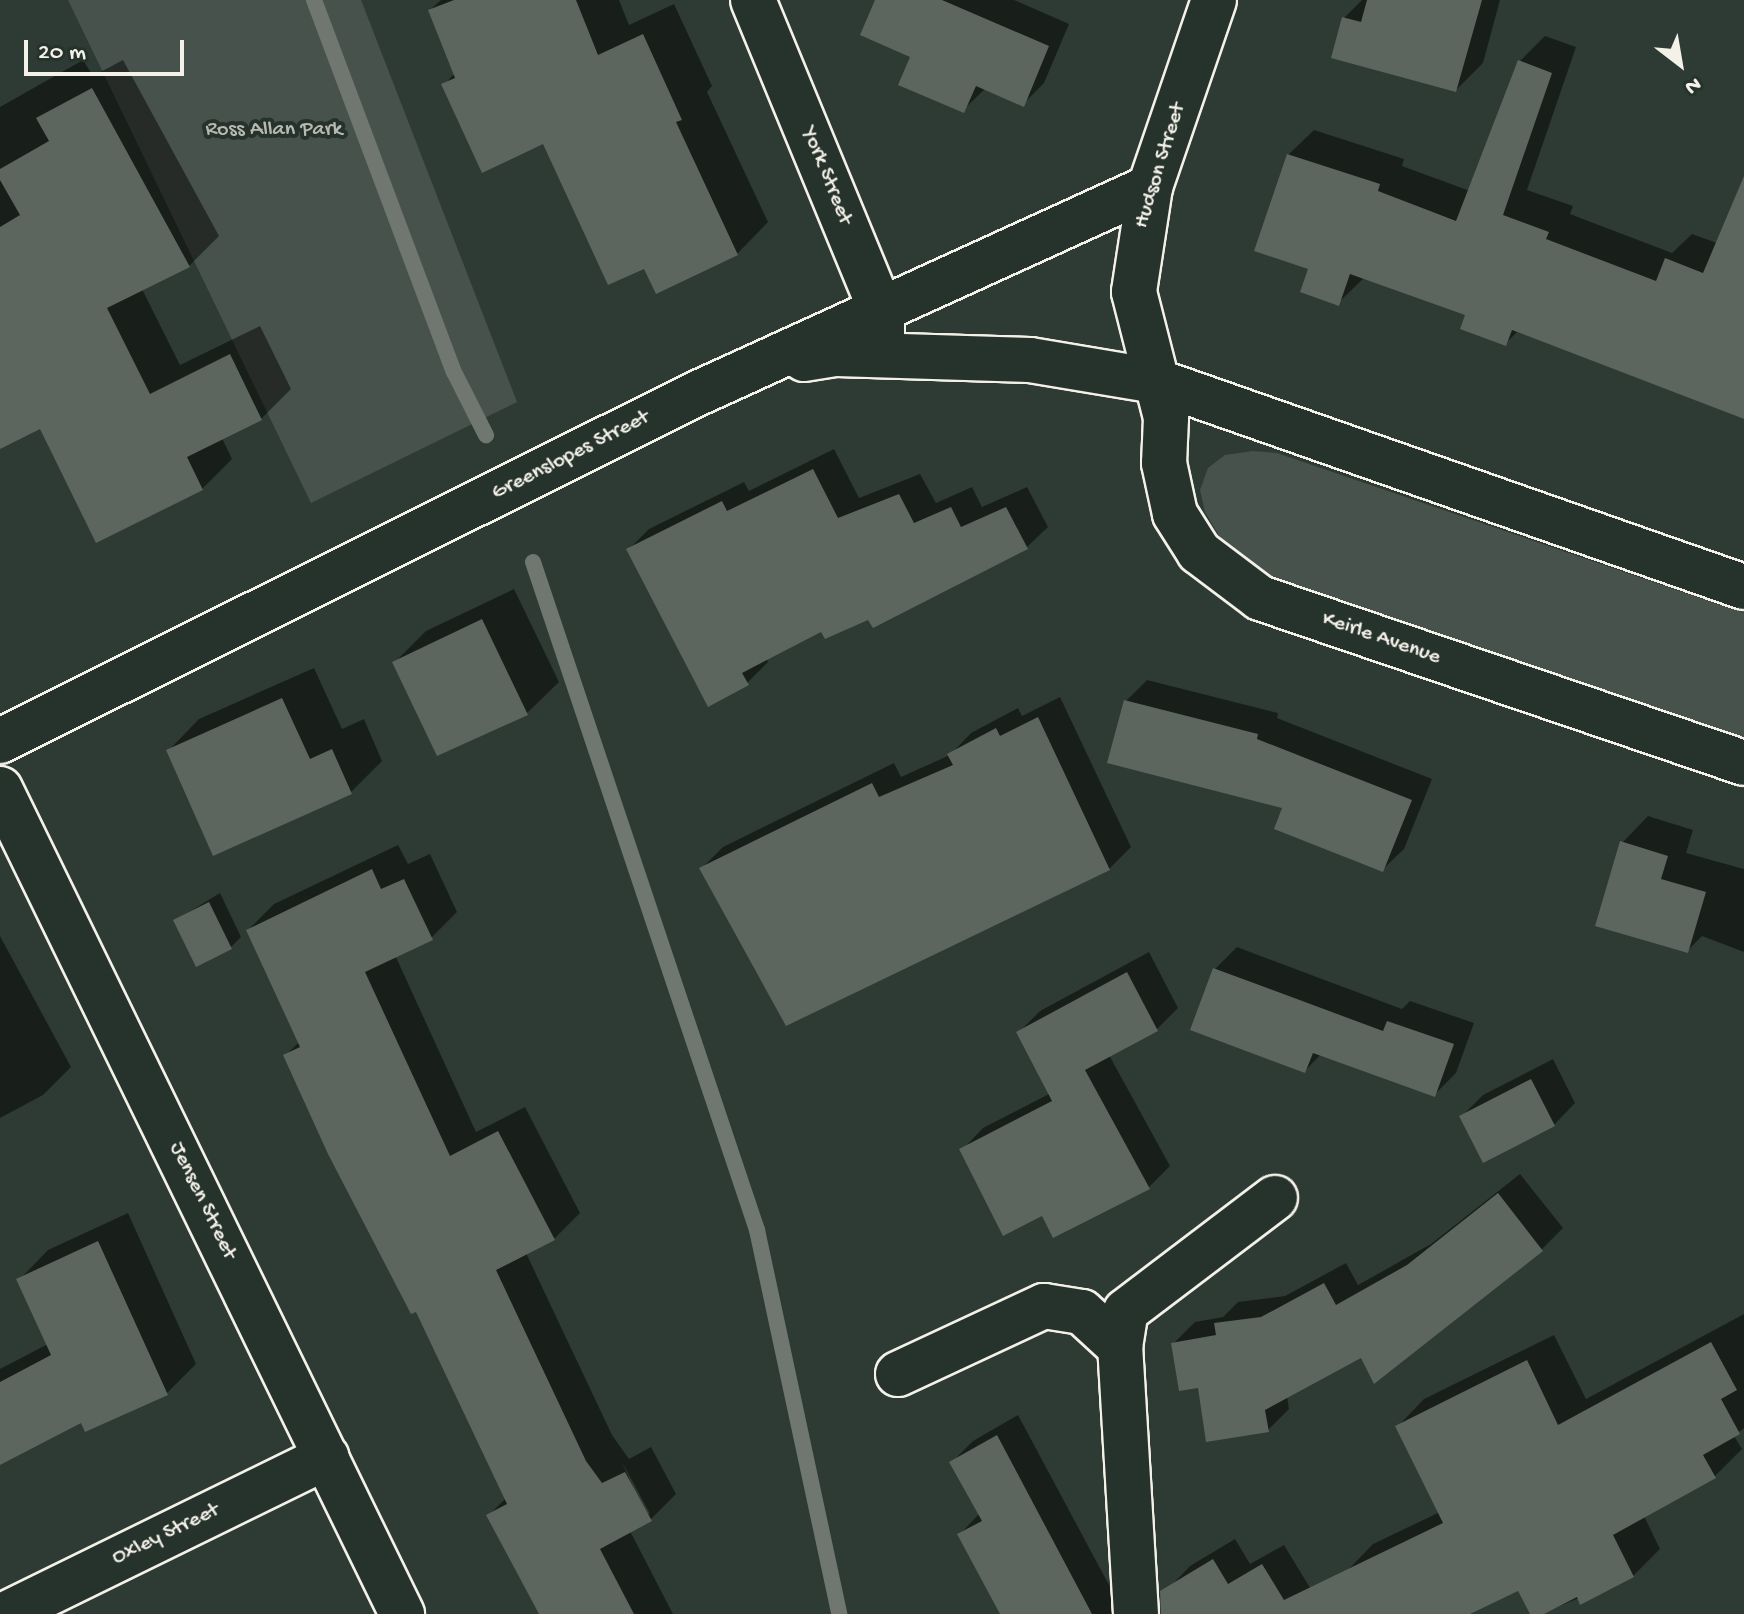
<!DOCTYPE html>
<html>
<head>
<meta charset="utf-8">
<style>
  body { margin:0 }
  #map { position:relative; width:1744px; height:1614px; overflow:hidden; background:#2e3b34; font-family:"Gochi Hand",sans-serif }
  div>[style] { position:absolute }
  .green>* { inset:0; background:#48524c }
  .shadow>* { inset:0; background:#0007 }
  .stream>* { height:16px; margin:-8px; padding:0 8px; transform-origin:8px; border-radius:8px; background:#6f7770 }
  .building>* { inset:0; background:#5c655e }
  .roads { filter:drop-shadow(2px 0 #f4f1e8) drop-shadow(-2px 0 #f4f1e8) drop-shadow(0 2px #f4f1e8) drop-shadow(0 -2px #f4f1e8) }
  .minor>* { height:44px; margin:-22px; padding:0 22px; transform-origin:22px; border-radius:22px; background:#26332d }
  span { translate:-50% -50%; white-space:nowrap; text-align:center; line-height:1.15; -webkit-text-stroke:8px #26332d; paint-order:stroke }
  .park-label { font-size:22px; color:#b8b9b1 }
  .street-label { font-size:22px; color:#f4f1e8 }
  .north { position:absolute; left:1640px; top:24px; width:80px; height:80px; -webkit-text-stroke:6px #26332d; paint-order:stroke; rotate:149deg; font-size:22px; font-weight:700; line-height:32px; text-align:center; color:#f4f1e8 }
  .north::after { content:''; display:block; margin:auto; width:28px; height:36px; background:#f4f1e8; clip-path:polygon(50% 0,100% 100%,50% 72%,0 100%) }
  .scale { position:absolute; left:24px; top:40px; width:160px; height:36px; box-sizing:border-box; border:4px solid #f4f1e8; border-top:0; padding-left:10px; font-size:24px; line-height:28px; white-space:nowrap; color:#f4f1e8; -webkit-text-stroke:6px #26332d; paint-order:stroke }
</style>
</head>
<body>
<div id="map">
  <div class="green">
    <div style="clip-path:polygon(68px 0,361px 0,517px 402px,311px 503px)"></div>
    <div style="clip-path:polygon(1253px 451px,1277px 453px,1744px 613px,1744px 746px,1291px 588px,1254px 566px,1221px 539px,1205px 512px,1200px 490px,1208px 468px,1225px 455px)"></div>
  </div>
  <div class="shadow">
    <div style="clip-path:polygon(441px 0,619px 0,629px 25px,674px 4px,712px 86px,707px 92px,768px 222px,737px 254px,645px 266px,544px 142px,444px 85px,455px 73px,430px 10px)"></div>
    <div style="clip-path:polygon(877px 0,1014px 0,1069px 24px,1044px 83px,1023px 104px,986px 88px,963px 110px,912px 56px)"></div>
    <div style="clip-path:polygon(1362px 0,1500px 0,1483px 63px,1456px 90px,1344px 18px)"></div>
    <div style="clip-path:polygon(1545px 36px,1576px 47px,1527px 190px,1573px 206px,1570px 214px,1672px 253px,1692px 234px,1717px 243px,1744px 212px,1744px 419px,1518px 331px,1505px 344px,1468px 314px,1365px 277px,1338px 303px,1310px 267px,1288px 155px,1314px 130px,1404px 159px,1402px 166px,1470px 191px,1520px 61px)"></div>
    <div style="clip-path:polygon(83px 60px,93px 76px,123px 60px,219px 236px,189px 266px,142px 289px,180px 365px,260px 326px,291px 389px,261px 419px,222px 438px,232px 459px,202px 489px,41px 426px,0 418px,0 107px)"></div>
    <div style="clip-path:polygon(834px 449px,859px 498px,920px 474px,936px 503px,972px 487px,982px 507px,1027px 487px,1048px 527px,1027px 547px,873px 625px,868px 617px,822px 629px,766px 658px,768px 662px,747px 683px,628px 550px,649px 529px,744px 482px,749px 491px)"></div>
    <div style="clip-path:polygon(514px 589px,559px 682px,527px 713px,438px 753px,395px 662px,426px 631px)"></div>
    <div style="clip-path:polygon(314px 668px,342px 729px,364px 719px,382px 761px,351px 792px,168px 751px,199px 719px)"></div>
    <div style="clip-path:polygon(1147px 680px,1278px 713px,1277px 718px,1432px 779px,1404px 849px,1382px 870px,1285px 807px,1126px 701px)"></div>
    <div style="clip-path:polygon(1060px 697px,1131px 847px,1109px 869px,702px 868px,723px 847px,894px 763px,901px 777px,950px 755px,971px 733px,1018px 708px,1022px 716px)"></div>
    <div style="clip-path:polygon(1648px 816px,1693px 830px,1686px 853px,1744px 869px,1744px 952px,1702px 936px,1687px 951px,1622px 843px)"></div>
    <div style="clip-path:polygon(evenodd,398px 845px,408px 864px,430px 854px,457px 912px,431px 938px,395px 955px,476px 1132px,525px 1107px,580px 1213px,554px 1239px,526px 1253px,612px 1435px,629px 1459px,651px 1447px,676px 1494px,650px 1520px,630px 1531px,673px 1614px,558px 1614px,489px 1515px,506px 1498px,417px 1309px,286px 1055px,300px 1041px,248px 930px,274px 904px,398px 845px,622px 1462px,650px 1514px,645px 1514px,622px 1462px)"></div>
    <div style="clip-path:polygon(220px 893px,241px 937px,230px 948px,176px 920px)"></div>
    <div style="clip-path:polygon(0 936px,71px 1067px,43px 1095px,0 1118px)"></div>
    <div style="clip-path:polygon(1237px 947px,1402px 1009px,1410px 1001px,1474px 1023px,1456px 1073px,1435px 1094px,1321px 1054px,1305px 1071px,1215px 969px)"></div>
    <div style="clip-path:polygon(1149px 952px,1178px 1008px,1157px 1029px,1109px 1055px,1170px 1166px,1148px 1188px,1043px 1213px,962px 1150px,983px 1128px,1051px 1093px,1018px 1033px,1040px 1011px)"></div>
    <div style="clip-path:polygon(1553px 1059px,1575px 1103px,1554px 1125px,1461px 1117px,1483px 1095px)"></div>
    <div style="clip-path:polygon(1520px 1174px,1563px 1228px,1542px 1249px,1287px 1396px,1289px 1409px,1268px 1430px,1199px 1385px,1174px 1343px,1195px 1322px,1223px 1317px,1238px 1302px,1285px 1296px,1346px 1263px,1358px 1285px,1431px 1244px)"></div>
    <div style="clip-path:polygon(128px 1213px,196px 1364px,167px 1393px,82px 1421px,0 1463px,0 1369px,48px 1344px,19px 1280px,48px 1250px)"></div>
    <div style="clip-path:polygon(1744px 1314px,1744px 1428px,1734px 1436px,1742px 1449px,1715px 1476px,1644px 1516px,1660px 1549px,1633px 1576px,1540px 1614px,1532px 1614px,1519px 1588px,1465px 1614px,1366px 1614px,1346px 1572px,1373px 1544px,1440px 1512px,1397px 1427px,1424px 1399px,1554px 1335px,1586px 1399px)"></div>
    <div style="clip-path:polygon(1018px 1415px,1124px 1613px,1123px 1614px,1002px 1614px,960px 1534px,980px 1513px,952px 1462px,973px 1441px)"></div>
    <div style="clip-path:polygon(1235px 1539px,1250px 1564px,1284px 1545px,1315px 1596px,1297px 1614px,1184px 1614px,1169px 1588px,1190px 1566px)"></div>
  </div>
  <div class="stream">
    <div style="left:314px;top:0;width:397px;rotate:69.4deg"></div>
    <div style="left:454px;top:372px;width:71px;rotate:63.1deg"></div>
    <div style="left:533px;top:562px;width:705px;rotate:71.46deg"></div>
    <div style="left:757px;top:1230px;width:393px;rotate:77.9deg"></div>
  </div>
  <div class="building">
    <div style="clip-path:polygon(454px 0,576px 0,598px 55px,643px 34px,682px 120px,676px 122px,738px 255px,656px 294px,644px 269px,608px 285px,543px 144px,482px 173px,441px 84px,455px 78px,428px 10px)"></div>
    <div style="clip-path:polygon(875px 0,942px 0,1049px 46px,1024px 107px,976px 86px,964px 113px,898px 85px,910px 57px,860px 35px)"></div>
    <div style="clip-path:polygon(1367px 0,1482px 0,1456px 92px,1331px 58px,1342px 17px,1361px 22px)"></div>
    <div style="clip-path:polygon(1518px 60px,1552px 73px,1503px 215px,1549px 232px,1546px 239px,1656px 281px,1665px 258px,1703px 273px,1744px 176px,1744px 419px,1512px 330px,1506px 346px,1460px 329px,1465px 315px,1350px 274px,1339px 306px,1300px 292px,1308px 269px,1254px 251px,1287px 154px,1380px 184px,1378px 191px,1456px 221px)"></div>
    <div style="clip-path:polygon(92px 88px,190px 267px,107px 308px,150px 394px,230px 354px,262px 420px,187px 457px,203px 490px,96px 543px,40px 429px,0 449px,0 227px,20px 215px,0 180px,0 169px,49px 141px,36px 118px)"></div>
    <div style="clip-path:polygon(813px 469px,838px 518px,899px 494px,914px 523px,951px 507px,961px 527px,1006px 507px,1028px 549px,873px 628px,868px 620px,825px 639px,821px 632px,742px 673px,749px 685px,708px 707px,626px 549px,722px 501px,727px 511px)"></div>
    <div style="clip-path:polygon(482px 619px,528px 715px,437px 756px,392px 662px)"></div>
    <div style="clip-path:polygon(282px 698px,310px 759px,332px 749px,352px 794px,213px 856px,166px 750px)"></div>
    <div style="clip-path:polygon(1124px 700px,1258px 734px,1257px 739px,1412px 800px,1383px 872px,1274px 829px,1282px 808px,1107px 763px)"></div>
    <div style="clip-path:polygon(1038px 717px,1110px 870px,786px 1026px,699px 868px,872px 783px,879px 797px,953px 765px,947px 754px,996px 728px,1000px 736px)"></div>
    <div style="clip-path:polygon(1620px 841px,1668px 856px,1661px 879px,1706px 892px,1688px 953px,1595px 926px)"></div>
    <div style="clip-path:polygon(372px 869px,381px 889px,404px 879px,433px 940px,365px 972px,450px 1156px,498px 1131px,555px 1240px,496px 1270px,586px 1461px,602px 1483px,625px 1472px,652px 1521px,600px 1549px,634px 1614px,539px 1614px,486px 1515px,507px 1504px,416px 1312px,411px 1314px,328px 1154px,283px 1055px,300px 1047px,246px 930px)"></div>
    <div style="clip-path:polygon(209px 902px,232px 949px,196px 967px,173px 920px)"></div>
    <div style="clip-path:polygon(1213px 968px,1383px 1031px,1387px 1021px,1454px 1044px,1435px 1097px,1313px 1053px,1305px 1073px,1190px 1030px)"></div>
    <div style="clip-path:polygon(1127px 972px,1158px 1031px,1085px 1070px,1150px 1189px,1053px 1238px,1042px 1216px,1003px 1236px,959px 1149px,1052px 1101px,1016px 1032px)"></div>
    <div style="clip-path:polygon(1531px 1079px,1555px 1126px,1483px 1163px,1459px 1116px)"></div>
    <div style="clip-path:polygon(1498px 1193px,1543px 1251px,1374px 1384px,1361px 1358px,1265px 1410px,1269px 1432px,1206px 1442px,1198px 1388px,1179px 1391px,1171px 1343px,1216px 1335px,1214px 1323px,1261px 1317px,1324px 1283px,1336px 1305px,1407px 1265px)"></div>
    <div style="clip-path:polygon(98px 1241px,168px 1395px,85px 1432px,81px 1423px,0 1465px,0 1382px,51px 1355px,16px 1279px)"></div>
    <div style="clip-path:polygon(1711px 1342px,1737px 1390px,1721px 1399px,1740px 1434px,1703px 1455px,1716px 1478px,1613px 1535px,1634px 1577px,1580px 1605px,1577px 1597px,1544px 1614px,1530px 1614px,1518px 1591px,1470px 1614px,1161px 1614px,1160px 1591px,1213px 1559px,1228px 1584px,1262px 1564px,1284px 1600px,1443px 1523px,1395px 1426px,1527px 1360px,1558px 1425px)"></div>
    <div style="clip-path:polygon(997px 1435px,1092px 1614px,1000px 1614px,957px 1534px,982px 1521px,949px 1462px)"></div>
  </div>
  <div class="roads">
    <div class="minor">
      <div style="left:753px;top:0;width:339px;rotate:67.6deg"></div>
      <div style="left:882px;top:313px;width:27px;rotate:90deg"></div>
      <div style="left:1214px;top:0;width:198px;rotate:108.9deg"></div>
      <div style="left:1150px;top:187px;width:106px;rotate:98.7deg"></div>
      <div style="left:1134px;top:292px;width:130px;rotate:75.7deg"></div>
      <div style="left:1166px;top:418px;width:45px;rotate:92.5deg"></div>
      <div style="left:1164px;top:463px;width:52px;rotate:77.8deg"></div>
      <div style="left:1175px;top:514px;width:45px;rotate:57.7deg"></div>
      <div style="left:1199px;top:552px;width:76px;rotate:37deg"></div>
      <div style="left:1260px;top:598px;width:511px;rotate:18.82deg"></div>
      <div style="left:804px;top:359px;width:33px;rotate:-9deg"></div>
      <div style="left:837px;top:354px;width:193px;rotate:1.8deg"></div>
      <div style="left:1030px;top:360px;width:128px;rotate:9.5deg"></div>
      <div style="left:1156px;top:381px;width:623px;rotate:19.31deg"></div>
      <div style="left:0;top:741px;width:778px;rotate:-26.5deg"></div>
      <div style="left:696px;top:394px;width:499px;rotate:-24.5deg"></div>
      <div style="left:0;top:789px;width:918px;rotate:64.02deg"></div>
      <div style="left:898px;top:1374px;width:161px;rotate:-25deg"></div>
      <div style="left:1044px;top:1306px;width:38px;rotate:9deg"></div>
      <div style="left:1082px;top:1312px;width:52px;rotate:42.6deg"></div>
      <div style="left:6px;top:1614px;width:357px;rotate:-26.1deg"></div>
      <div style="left:1136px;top:1614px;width:267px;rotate:-93.4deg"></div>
      <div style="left:1120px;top:1347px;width:36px;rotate:-81deg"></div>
      <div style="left:1126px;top:1311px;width:187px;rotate:-37.2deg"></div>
    </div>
  </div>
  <div class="park-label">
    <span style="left:274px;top:131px">Ross Allan Park</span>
  </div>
  <div class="street-label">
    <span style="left:1161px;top:166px;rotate:-73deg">Hudson Street</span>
    <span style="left:826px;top:176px;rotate:68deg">York Street</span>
    <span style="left:571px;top:456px;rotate:-27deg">Greenslopes Street</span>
    <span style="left:1381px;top:639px;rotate:19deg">Keirle Avenue</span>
    <span style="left:202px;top:1201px;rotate:64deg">Jensen Street</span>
    <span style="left:166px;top:1535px;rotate:-26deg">Oxley Street</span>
  </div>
  <div class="north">N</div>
  <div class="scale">20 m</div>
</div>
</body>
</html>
